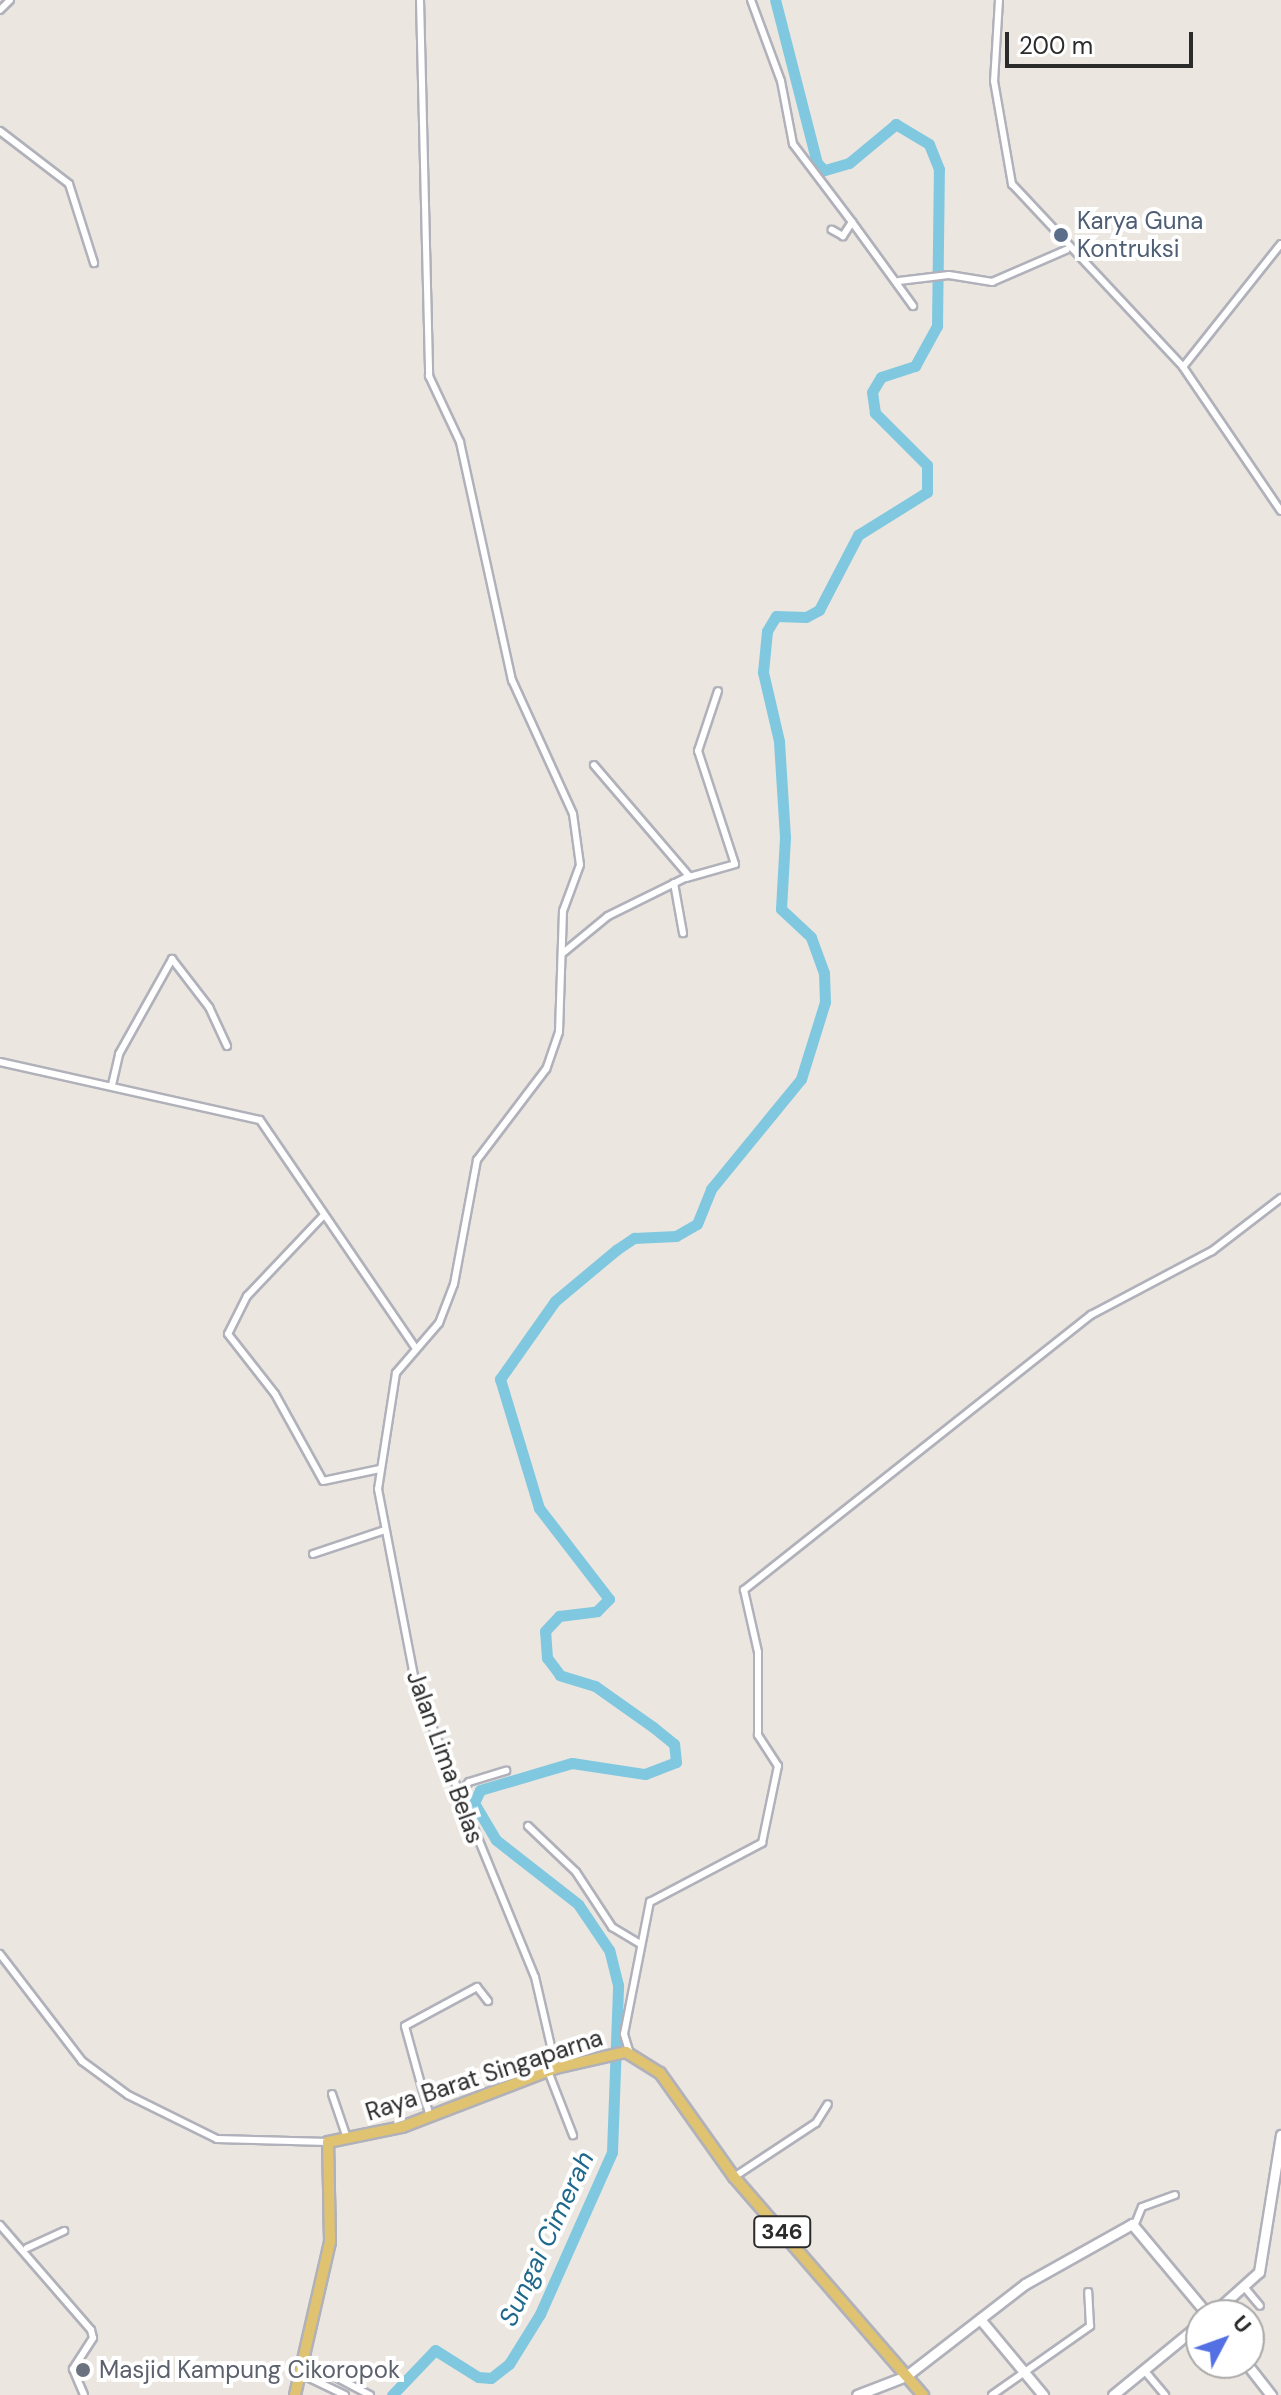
<!DOCTYPE html>
<html>
<head>
<meta charset="utf-8">
<style>
  body { margin:0 }
  #map { position:relative; width:1281px; height:2395px; overflow:hidden; background:#ebe6df; font-family:"DM Sans",sans-serif }
  div>[style] { position:absolute }
  .river>* { height:11px; margin:-5.5px; padding:0 5.5px; transform-origin:5.5px; border-radius:5.5px; background:#80c8e0 }
  .roads { filter:drop-shadow(2px 0 #b0b1ba) drop-shadow(-2px 0 #b0b1ba) drop-shadow(0 2px #b0b1ba) drop-shadow(0 -2px #b0b1ba) }
  .street>* { height:6px; margin:-3px; padding:0 3px; transform-origin:3px; border-radius:3px; background:#fff }
  .secondary>* { height:9px; margin:-4.5px; padding:0 4.5px; transform-origin:4.5px; border-radius:4.5px; background:#fff }
  .primary>* { height:10px; margin:-5px; padding:0 5px; transform-origin:5px; border-radius:5px; background:#dfc370 }
  .dots>* { width:22px; height:22px; translate:-50% -50%; box-sizing:border-box; border:4px solid #fff; border-radius:50% }
  span { translate:-50% -50%; white-space:nowrap; text-align:center; line-height:1.15; -webkit-text-stroke:8px #fff; paint-order:stroke }
  .shield-label span { padding:2px 6px; background:#fff; border:2px solid; border-radius:6px; -webkit-text-stroke-width:0 }
  .shield-label { font-size:22px; color:#2b2b2b; font-weight:700 }
  .service-label { font-size:24px; color:#4e5e75 }
  .left { translate:0 -50%; text-align:left }
  .street-label { font-size:24px; color:#2b2b2b }
  .worship-label { font-size:24px; color:#5b616d }
  .water-label { font-size:26px; color:#1e688c; font-style:italic }
  .north { position:absolute; left:1185px; top:2299px; width:80px; height:80px; box-sizing:border-box; background:#fff; border:2px solid #aaa; border-radius:50%; rotate:49deg; font-size:22px; font-weight:700; line-height:32px; text-align:center; color:#2b2b2b }
  .north::after { content:''; display:block; margin:auto; width:28px; height:36px; background:#5471e3; clip-path:polygon(50% 0,100% 100%,50% 72%,0 100%) }
  .scale { position:absolute; left:1005px; top:32px; width:188px; height:36px; box-sizing:border-box; border:4px solid #2b2b2b; border-top:0; padding-left:10px; font-size:24px; line-height:28px; white-space:nowrap; color:#2b2b2b; -webkit-text-stroke:6px #fff; paint-order:stroke }
</style>
</head>
<body>
<div id="map">
  <div class="river">
    <div style="left:392px;top:2395px;width:62px;rotate:-46.3deg"></div>
    <div style="left:435px;top:2350px;width:51px;rotate:32.1deg"></div>
    <div style="left:478px;top:2377px;width:13px;rotate:4deg"></div>
    <div style="left:491px;top:2378px;width:23px;rotate:-38deg"></div>
    <div style="left:509px;top:2364px;width:59px;rotate:-58.2deg"></div>
    <div style="left:540px;top:2314px;width:177px;rotate:-66deg"></div>
    <div style="left:612px;top:2152px;width:167px;rotate:-87.9deg"></div>
    <div style="left:618px;top:1985px;width:36px;rotate:-104deg"></div>
    <div style="left:609px;top:1950px;width:55px;rotate:-124deg"></div>
    <div style="left:578px;top:1904px;width:104px;rotate:-142deg"></div>
    <div style="left:496px;top:1840px;width:43px;rotate:-120.7deg"></div>
    <div style="left:474px;top:1803px;width:14px;rotate:-65deg"></div>
    <div style="left:480px;top:1790px;width:96px;rotate:-16.4deg"></div>
    <div style="left:572px;top:1763px;width:74px;rotate:8.6deg"></div>
    <div style="left:645px;top:1774px;width:33px;rotate:-21deg"></div>
    <div style="left:676px;top:1762px;width:18px;rotate:-96deg"></div>
    <div style="left:674px;top:1744px;width:27px;rotate:-141deg"></div>
    <div style="left:653px;top:1727px;width:71px;rotate:-144.7deg"></div>
    <div style="left:595px;top:1686px;width:37px;rotate:-163deg"></div>
    <div style="left:560px;top:1675px;width:21px;rotate:-127deg"></div>
    <div style="left:547px;top:1658px;width:27px;rotate:-94deg"></div>
    <div style="left:545px;top:1631px;width:21px;rotate:-47deg"></div>
    <div style="left:559px;top:1616px;width:38px;rotate:-7deg"></div>
    <div style="left:597px;top:1611px;width:17px;rotate:-45deg"></div>
    <div style="left:609px;top:1599px;width:115px;rotate:-127.6deg"></div>
    <div style="left:539px;top:1508px;width:135px;rotate:-106.8deg"></div>
    <div style="left:500px;top:1379px;width:95px;rotate:-54.8deg"></div>
    <div style="left:555px;top:1301px;width:80px;rotate:-39.9deg"></div>
    <div style="left:616px;top:1250px;width:22px;rotate:-34deg"></div>
    <div style="left:634px;top:1238px;width:42px;rotate:-2.7deg"></div>
    <div style="left:676px;top:1236px;width:24px;rotate:-30deg"></div>
    <div style="left:697px;top:1224px;width:38px;rotate:-68deg"></div>
    <div style="left:711px;top:1189px;width:142px;rotate:-50.7deg"></div>
    <div style="left:801px;top:1079px;width:81px;rotate:-72.7deg"></div>
    <div style="left:825px;top:1002px;width:29px;rotate:-92deg"></div>
    <div style="left:824px;top:973px;width:38px;rotate:-110deg"></div>
    <div style="left:811px;top:937px;width:41px;rotate:-137deg"></div>
    <div style="left:781px;top:909px;width:72px;rotate:-86.8deg"></div>
    <div style="left:785px;top:837px;width:96px;rotate:-93.6deg"></div>
    <div style="left:779px;top:741px;width:71px;rotate:-103.1deg"></div>
    <div style="left:763px;top:672px;width:41px;rotate:-84.4deg"></div>
    <div style="left:767px;top:631px;width:17px;rotate:-59deg"></div>
    <div style="left:776px;top:616px;width:30px;rotate:2deg"></div>
    <div style="left:806px;top:617px;width:15px;rotate:-28deg"></div>
    <div style="left:819px;top:610px;width:85px;rotate:-62.5deg"></div>
    <div style="left:858px;top:535px;width:81px;rotate:-31.9deg"></div>
    <div style="left:927px;top:492px;width:27px;rotate:-90deg"></div>
    <div style="left:927px;top:465px;width:74px;rotate:-135deg"></div>
    <div style="left:875px;top:413px;width:21px;rotate:-98deg"></div>
    <div style="left:872px;top:392px;width:17px;rotate:-59deg"></div>
    <div style="left:881px;top:377px;width:36px;rotate:-18deg"></div>
    <div style="left:915px;top:366px;width:46px;rotate:-61.2deg"></div>
    <div style="left:937px;top:326px;width:157px;rotate:-89.3deg"></div>
    <div style="left:939px;top:169px;width:27px;rotate:-112deg"></div>
    <div style="left:929px;top:144px;width:39px;rotate:-149deg"></div>
    <div style="left:896px;top:124px;width:61px;rotate:140.3deg"></div>
    <div style="left:849px;top:163px;width:26px;rotate:164deg"></div>
    <div style="left:824px;top:170px;width:10px;rotate:-135deg"></div>
    <div style="left:817px;top:163px;width:168px;rotate:-104.4deg"></div>
  </div>
  <div class="roads">
    <div class="street">
      <div style="left:420px;top:0;width:376px;rotate:88.6deg"></div>
      <div style="left:429px;top:376px;width:73px;rotate:64.8deg"></div>
      <div style="left:460px;top:442px;width:244px;rotate:77.7deg"></div>
      <div style="left:512px;top:680px;width:147px;rotate:65.5deg"></div>
      <div style="left:573px;top:814px;width:51px;rotate:82.2deg"></div>
      <div style="left:580px;top:865px;width:49px;rotate:110.3deg"></div>
      <div style="left:563px;top:911px;width:121px;rotate:91.9deg"></div>
      <div style="left:559px;top:1032px;width:39px;rotate:109deg"></div>
      <div style="left:546px;top:1069px;width:114px;rotate:127.2deg"></div>
      <div style="left:477px;top:1160px;width:126px;rotate:100.5deg"></div>
      <div style="left:454px;top:1284px;width:42px;rotate:111deg"></div>
      <div style="left:439px;top:1323px;width:66px;rotate:130.7deg"></div>
      <div style="left:396px;top:1373px;width:117px;rotate:98.8deg"></div>
      <div style="left:378px;top:1489px;width:202px;rotate:79.1deg"></div>
      <div style="left:416px;top:1687px;width:313px;rotate:67.7deg"></div>
      <div style="left:535px;top:1977px;width:93px;rotate:77deg"></div>
      <div style="left:751px;top:0;width:86px;rotate:69.7deg"></div>
      <div style="left:781px;top:81px;width:64px;rotate:79.2deg"></div>
      <div style="left:793px;top:144px;width:98px;rotate:52.9deg"></div>
      <div style="left:852px;top:222px;width:17px;rotate:123deg"></div>
      <div style="left:843px;top:236px;width:13px;rotate:-151deg"></div>
      <div style="left:999px;top:0;width:81px;rotate:93.5deg"></div>
      <div style="left:994px;top:81px;width:105px;rotate:80.1deg"></div>
      <div style="left:1012px;top:184px;width:250px;rotate:46.9deg"></div>
      <div style="left:1183px;top:367px;width:174px;rotate:55.8deg"></div>
      <div style="left:0;top:10px;width:14px;rotate:-45deg"></div>
      <div style="left:0;top:131px;width:87px;rotate:37.5deg"></div>
      <div style="left:69px;top:184px;width:83px;rotate:72.4deg"></div>
      <div style="left:852px;top:222px;width:104px;rotate:54deg"></div>
      <div style="left:899px;top:281px;width:50px;rotate:-6.8deg"></div>
      <div style="left:949px;top:275px;width:44px;rotate:9.2deg"></div>
      <div style="left:992px;top:282px;width:81px;rotate:-23.4deg"></div>
      <div style="left:1183px;top:367px;width:157px;rotate:-51.5deg"></div>
      <div style="left:686px;top:878px;width:51px;rotate:-15.9deg"></div>
      <div style="left:735px;top:864px;width:119px;rotate:-108.1deg"></div>
      <div style="left:698px;top:751px;width:63px;rotate:-71.6deg"></div>
      <div style="left:674px;top:883px;width:51px;rotate:79.8deg"></div>
      <div style="left:563px;top:953px;width:58px;rotate:-39.4deg"></div>
      <div style="left:608px;top:916px;width:90px;rotate:-26.3deg"></div>
      <div style="left:689px;top:876px;width:146px;rotate:-130.6deg"></div>
      <div style="left:0;top:1062px;width:266px;rotate:12.6deg"></div>
      <div style="left:260px;top:1120px;width:275px;rotate:55.7deg"></div>
      <div style="left:112px;top:1085px;width:32px;rotate:-77deg"></div>
      <div style="left:119px;top:1054px;width:109px;rotate:-60.8deg"></div>
      <div style="left:172px;top:959px;width:61px;rotate:52.4deg"></div>
      <div style="left:209px;top:1007px;width:43px;rotate:65.2deg"></div>
      <div style="left:324px;top:1215px;width:112px;rotate:133.5deg"></div>
      <div style="left:247px;top:1296px;width:42px;rotate:116.6deg"></div>
      <div style="left:228px;top:1334px;width:76px;rotate:51.9deg"></div>
      <div style="left:275px;top:1394px;width:99px;rotate:61.1deg"></div>
      <div style="left:323px;top:1481px;width:58px;rotate:-11.9deg"></div>
      <div style="left:313px;top:1554px;width:73px;rotate:-18.4deg"></div>
      <div style="left:456px;top:1797px;width:20px;rotate:-49deg"></div>
      <div style="left:469px;top:1782px;width:39px;rotate:-17deg"></div>
      <div style="left:528px;top:1826px;width:66px;rotate:43.8deg"></div>
      <div style="left:576px;top:1872px;width:66px;rotate:56.8deg"></div>
      <div style="left:612px;top:1927px;width:33px;rotate:31deg"></div>
      <div style="left:0;top:1954px;width:135px;rotate:52.5deg"></div>
      <div style="left:82px;top:2061px;width:57px;rotate:36.5deg"></div>
      <div style="left:128px;top:2095px;width:99px;rotate:26.3deg"></div>
      <div style="left:217px;top:2139px;width:111px;rotate:1.5deg"></div>
      <div style="left:630px;top:2054px;width:21px;rotate:-107deg"></div>
      <div style="left:624px;top:2034px;width:135px;rotate:-78.9deg"></div>
      <div style="left:650px;top:1902px;width:127px;rotate:-27.8deg"></div>
      <div style="left:762px;top:1843px;width:79px;rotate:-78.3deg"></div>
      <div style="left:778px;top:1766px;width:37px;rotate:-123deg"></div>
      <div style="left:758px;top:1735px;width:83px;rotate:-90deg"></div>
      <div style="left:758px;top:1652px;width:64px;rotate:-102.7deg"></div>
      <div style="left:744px;top:1590px;width:443px;rotate:-38.4deg"></div>
      <div style="left:1091px;top:1315px;width:137px;rotate:-27.9deg"></div>
      <div style="left:1212px;top:1251px;width:87px;rotate:-37.5deg"></div>
      <div style="left:548px;top:2071px;width:69px;rotate:68.7deg"></div>
      <div style="left:332px;top:2094px;width:46px;rotate:71.2deg"></div>
      <div style="left:430px;top:2117px;width:94px;rotate:-105.4deg"></div>
      <div style="left:405px;top:2026px;width:82px;rotate:-28.4deg"></div>
      <div style="left:477px;top:1987px;width:18px;rotate:52deg"></div>
      <div style="left:734px;top:2177px;width:98px;rotate:-33.4deg"></div>
      <div style="left:816px;top:2123px;width:22px;rotate:-58deg"></div>
      <div style="left:1135px;top:2224px;width:18px;rotate:-68deg"></div>
      <div style="left:1142px;top:2207px;width:35px;rotate:-20deg"></div>
      <div style="left:0;top:2225px;width:139px;rotate:49.1deg"></div>
      <div style="left:91px;top:2330px;width:8px;rotate:76deg"></div>
      <div style="left:93px;top:2338px;width:37px;rotate:123deg"></div>
      <div style="left:73px;top:2369px;width:28px;rotate:67deg"></div>
      <div style="left:27px;top:2248px;width:41px;rotate:-24.7deg"></div>
      <div style="left:1245px;top:2288px;width:23px;rotate:50deg"></div>
      <div style="left:302px;top:2359px;width:77px;rotate:27.9deg"></div>
      <div style="left:1144px;top:2370px;width:33px;rotate:50deg"></div>
      <div style="left:299px;top:2373px;width:51px;rotate:25.6deg"></div>
      <div style="left:992px;top:2395px;width:120px;rotate:-35.1deg"></div>
      <div style="left:1090px;top:2326px;width:34px;rotate:-93deg"></div>
    </div>
    <div class="secondary">
      <div style="left:1211px;top:2315px;width:64px;rotate:-41.9deg"></div>
      <div style="left:1259px;top:2272px;width:139px;rotate:-80.9deg"></div>
      <div style="left:980px;top:2319px;width:99px;rotate:50.3deg"></div>
      <div style="left:1246px;top:2363px;width:41px;rotate:52deg"></div>
      <div style="left:857px;top:2395px;width:53px;rotate:-21.2deg"></div>
      <div style="left:906px;top:2376px;width:150px;rotate:-37.7deg"></div>
      <div style="left:1025px;top:2284px;width:123px;rotate:-29.3deg"></div>
      <div style="left:1132px;top:2224px;width:119px;rotate:50.1deg"></div>
      <div style="left:1113px;top:2395px;width:114px;rotate:-39.3deg"></div>
    </div>
    <div class="primary">
      <div style="left:295px;top:2395px;width:157px;rotate:-77.1deg"></div>
      <div style="left:330px;top:2242px;width:100px;rotate:-91.1deg"></div>
      <div style="left:328px;top:2142px;width:76px;rotate:-11.5deg"></div>
      <div style="left:402px;top:2127px;width:165px;rotate:-21deg"></div>
      <div style="left:556px;top:2068px;width:72px;rotate:-12.9deg"></div>
      <div style="left:626px;top:2052px;width:40px;rotate:32deg"></div>
      <div style="left:660px;top:2073px;width:128px;rotate:54.6deg"></div>
      <div style="left:734px;top:2177px;width:289px;rotate:49.1deg"></div>
    </div>
  </div>
  <div class="dots">
    <div style="left:1061px;top:235px;background:#5c6f8a"></div>
    <div style="left:83px;top:2370px;background:#6b7280"></div>
  </div>
  <div class="shield-label">
    <span style="left:782px;top:2232px">346</span>
  </div>
  <div class="service-label">
    <span class="left" style="left:1077px;top:235px">Karya Guna<br>Kontruksi</span>
  </div>
  <div class="street-label">
    <span style="left:445px;top:1757px;rotate:70deg">Jalan Lima Belas</span>
    <span style="left:484px;top:2075px;rotate:-18deg">Raya Barat Singaparna</span>
  </div>
  <div class="worship-label">
    <span class="left" style="left:99px;top:2370px">Masjid Kampung Cikoropok</span>
  </div>
  <div class="water-label">
    <span style="left:547px;top:2239px;rotate:-65deg">Sungai Cimerah</span>
  </div>
  <div class="north">U</div>
  <div class="scale">200 m</div>
</div>
</body>
</html>
